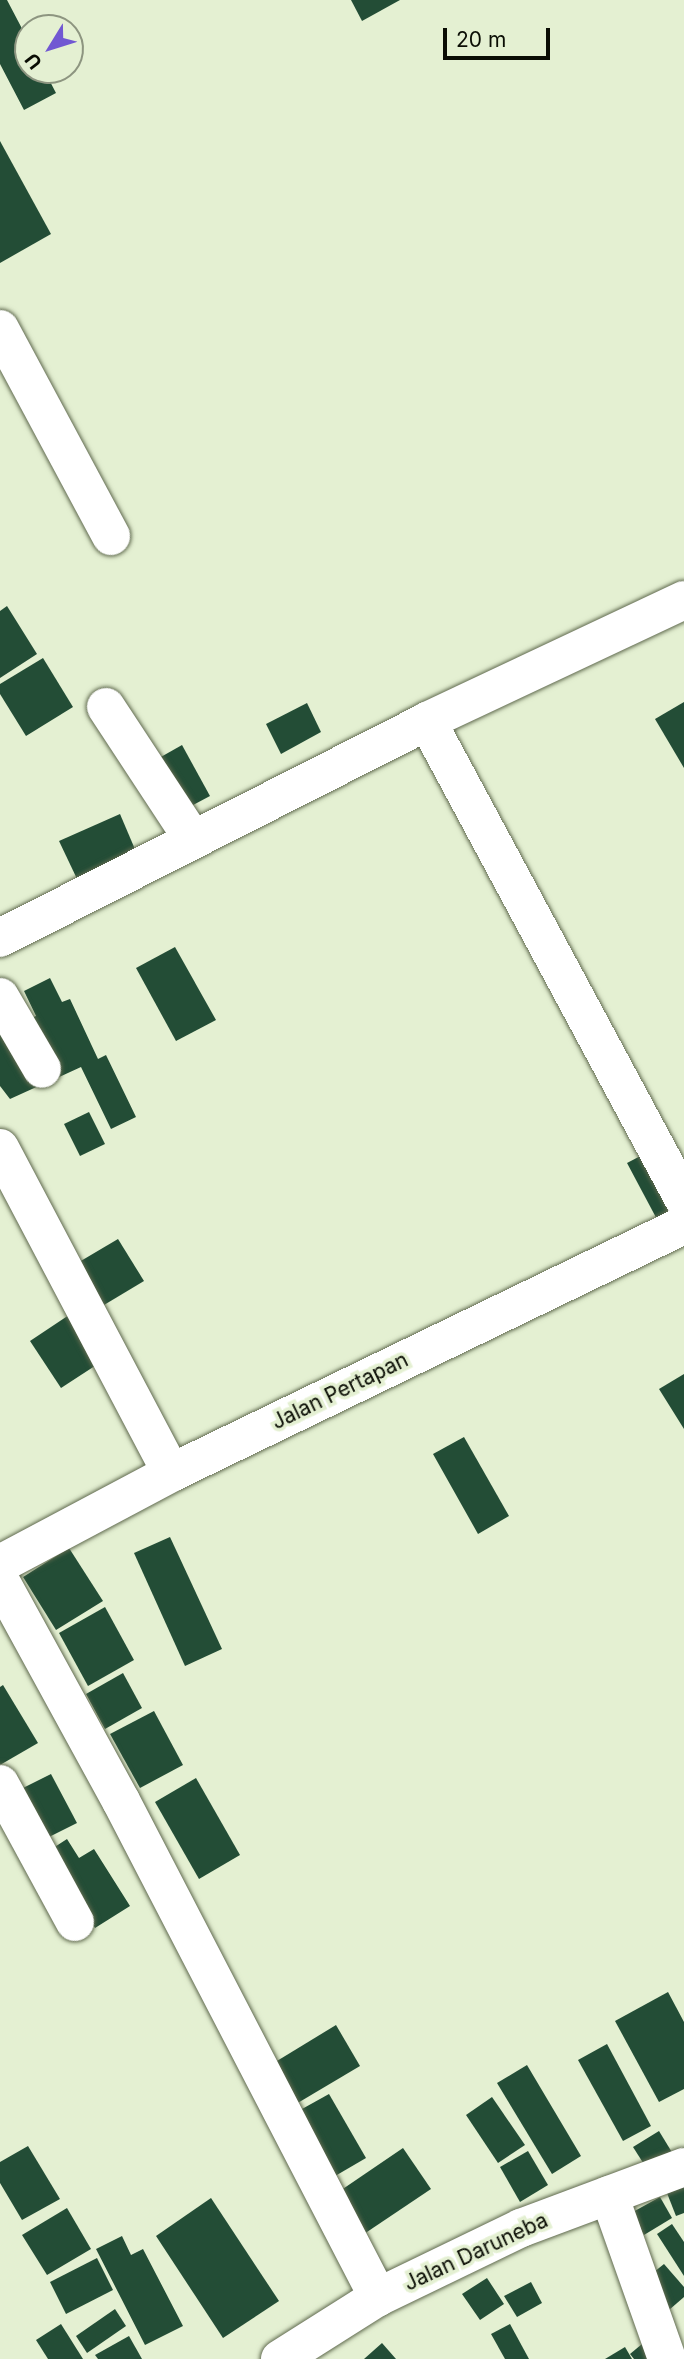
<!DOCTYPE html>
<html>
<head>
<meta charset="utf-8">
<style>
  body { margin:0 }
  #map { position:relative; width:684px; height:2359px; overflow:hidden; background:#e4f0d2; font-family:Inter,sans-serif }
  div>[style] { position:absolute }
  .building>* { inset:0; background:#234d36 }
  .roads { filter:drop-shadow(0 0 2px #606a4f) drop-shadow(0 0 2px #606a4f) }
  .minor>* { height:38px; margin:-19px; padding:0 19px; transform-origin:19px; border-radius:19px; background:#fff }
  span { translate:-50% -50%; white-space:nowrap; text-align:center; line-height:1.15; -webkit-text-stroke:7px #e4f0d2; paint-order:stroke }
  .street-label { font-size:21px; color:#0a0d04 }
  .north { position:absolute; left:14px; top:14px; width:70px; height:70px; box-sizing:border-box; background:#e4f0d2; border:2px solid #8d9580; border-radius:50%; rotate:232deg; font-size:19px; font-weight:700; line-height:28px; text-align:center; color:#0a0d04 }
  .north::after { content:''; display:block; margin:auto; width:24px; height:32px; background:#7158d2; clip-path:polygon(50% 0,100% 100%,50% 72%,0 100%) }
  .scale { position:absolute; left:443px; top:28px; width:107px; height:32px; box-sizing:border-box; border:4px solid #0a0d04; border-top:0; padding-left:9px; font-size:21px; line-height:24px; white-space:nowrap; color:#0a0d04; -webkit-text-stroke:5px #e4f0d2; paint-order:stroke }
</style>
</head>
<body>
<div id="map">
  <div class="building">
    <i style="clip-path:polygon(0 0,7px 0,28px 40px,28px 70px,44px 70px,56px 93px,24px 110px,0 64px)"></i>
    <i style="clip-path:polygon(351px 0,400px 0,362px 21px)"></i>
    <i style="clip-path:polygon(0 141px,51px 234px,0 263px)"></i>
    <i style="clip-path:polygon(7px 606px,37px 654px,0 678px,0 611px)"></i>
    <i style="clip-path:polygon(43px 658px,73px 707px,26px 736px,0 694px,0 684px)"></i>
    <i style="clip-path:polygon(684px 702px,684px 768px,655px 719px)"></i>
    <i style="clip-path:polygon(307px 703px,321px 732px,281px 754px,266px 724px)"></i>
    <i style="clip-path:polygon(182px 745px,210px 796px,180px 812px,152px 762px)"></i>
    <i style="clip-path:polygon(120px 814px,137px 854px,78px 881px,59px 841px)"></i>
    <i style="clip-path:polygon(175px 947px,216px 1020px,176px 1041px,136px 968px)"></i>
    <i style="clip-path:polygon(50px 978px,62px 1002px,70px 999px,98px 1059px,106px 1055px,136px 1117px,111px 1129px,81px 1067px,57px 1078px,29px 1019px,36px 1016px,24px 991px)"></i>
    <i style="clip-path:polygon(0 1020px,43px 1084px,10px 1099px,0 1086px)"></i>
    <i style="clip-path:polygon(89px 1112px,105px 1144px,80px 1156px,64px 1124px)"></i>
    <i style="clip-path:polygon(650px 1151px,683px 1213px,660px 1225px,627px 1163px)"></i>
    <i style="clip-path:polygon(118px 1239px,144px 1281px,99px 1308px,74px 1265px)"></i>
    <i style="clip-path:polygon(72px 1313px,104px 1360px,61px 1388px,30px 1341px)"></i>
    <i style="clip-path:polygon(684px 1374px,684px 1429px,659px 1389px)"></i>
    <i style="clip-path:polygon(464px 1437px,509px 1516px,478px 1534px,433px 1454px)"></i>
    <i style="clip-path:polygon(170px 1537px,222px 1649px,185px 1666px,134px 1553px)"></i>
    <i style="clip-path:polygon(69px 1548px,103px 1601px,56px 1630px,23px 1577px)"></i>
    <i style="clip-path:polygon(105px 1607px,134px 1660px,88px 1686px,59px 1633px)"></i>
    <i style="clip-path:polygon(123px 1673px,142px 1708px,105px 1729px,86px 1694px)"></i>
    <i style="clip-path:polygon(3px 1685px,38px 1743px,0 1765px,0 1687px)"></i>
    <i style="clip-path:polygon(154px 1711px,183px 1765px,140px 1788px,110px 1734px)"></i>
    <i style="clip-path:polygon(51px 1774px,77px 1823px,39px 1842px,13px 1793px)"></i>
    <i style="clip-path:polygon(196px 1778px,240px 1855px,199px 1879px,155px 1802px)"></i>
    <i style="clip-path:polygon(67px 1839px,79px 1858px,94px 1849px,130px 1906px,95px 1928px,47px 1852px)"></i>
    <i style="clip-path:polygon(668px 1992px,684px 2022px,684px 2089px,659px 2102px,615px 2021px)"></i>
    <i style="clip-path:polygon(336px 2025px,360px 2066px,296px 2104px,272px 2064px)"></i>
    <i style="clip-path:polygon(607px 2044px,651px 2126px,623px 2141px,578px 2060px)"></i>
    <i style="clip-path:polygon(527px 2065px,581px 2156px,552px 2174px,497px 2083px)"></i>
    <i style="clip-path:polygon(329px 2094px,366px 2158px,330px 2179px,293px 2114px)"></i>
    <i style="clip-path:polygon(492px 2097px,525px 2145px,498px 2163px,466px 2115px)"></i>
    <i style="clip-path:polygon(659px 2131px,673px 2154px,647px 2169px,633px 2147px)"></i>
    <i style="clip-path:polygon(28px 2146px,60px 2199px,22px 2220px,0 2183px,0 2162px)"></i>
    <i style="clip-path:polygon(403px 2148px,431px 2189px,358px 2238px,331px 2197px)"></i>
    <i style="clip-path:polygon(528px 2151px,548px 2185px,520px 2202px,500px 2167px)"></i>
    <i style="clip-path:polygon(684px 2181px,684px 2213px,676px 2216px,665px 2188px)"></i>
    <i style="clip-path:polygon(660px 2197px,672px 2218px,644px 2235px,631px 2213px)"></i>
    <i style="clip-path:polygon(211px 2198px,279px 2301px,223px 2338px,156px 2236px)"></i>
    <i style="clip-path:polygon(67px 2208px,91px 2249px,47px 2275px,22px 2235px)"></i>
    <i style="clip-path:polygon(672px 2224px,684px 2242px,684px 2276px,657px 2234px)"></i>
    <i style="clip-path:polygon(122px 2236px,131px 2255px,143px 2249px,183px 2326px,145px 2345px,96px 2249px)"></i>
    <i style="clip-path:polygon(97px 2258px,113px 2290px,66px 2314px,50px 2282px)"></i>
    <i style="clip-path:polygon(664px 2264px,684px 2287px,684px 2297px,669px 2310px,644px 2280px)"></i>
    <i style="clip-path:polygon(487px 2278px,504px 2304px,480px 2320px,462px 2294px)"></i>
    <i style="clip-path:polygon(531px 2282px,542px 2303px,517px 2317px,504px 2296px)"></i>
    <i style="clip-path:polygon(115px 2309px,126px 2326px,87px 2353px,76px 2336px)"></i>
    <i style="clip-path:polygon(61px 2324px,83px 2359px,48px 2359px,36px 2340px)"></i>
    <i style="clip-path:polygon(510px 2324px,529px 2359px,505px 2359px,491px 2334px)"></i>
    <i style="clip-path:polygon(129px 2336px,142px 2359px,98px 2359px,95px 2355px)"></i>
    <i style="clip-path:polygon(382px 2343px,396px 2359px,364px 2359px)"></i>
    <i style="clip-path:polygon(642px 2344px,653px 2359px,634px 2359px,630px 2354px)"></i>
    <i style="clip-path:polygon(625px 2347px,632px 2359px,605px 2359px)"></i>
  </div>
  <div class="roads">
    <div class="minor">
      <i style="left:0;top:329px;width:235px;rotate:61.8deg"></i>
      <i style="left:106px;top:707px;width:157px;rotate:56.7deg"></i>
      <i style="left:427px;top:721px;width:544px;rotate:61.78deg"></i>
      <i style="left:0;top:938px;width:479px;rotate:-26.9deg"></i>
      <i style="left:427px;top:721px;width:284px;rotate:-25.2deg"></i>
      <i style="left:0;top:997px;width:83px;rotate:59.7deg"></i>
      <i style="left:0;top:1148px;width:367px;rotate:62.2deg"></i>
      <i style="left:0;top:1564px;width:194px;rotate:-28deg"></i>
      <i style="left:171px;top:1473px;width:570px;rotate:-25.8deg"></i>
      <i style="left:0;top:1580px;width:252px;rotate:61.3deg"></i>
      <i style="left:121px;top:1801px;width:559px;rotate:62.61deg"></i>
      <i style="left:0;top:1784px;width:157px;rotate:61.5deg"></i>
      <i style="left:609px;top:2195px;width:174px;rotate:70.5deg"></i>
      <i style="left:280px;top:2359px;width:116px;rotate:-32.3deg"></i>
      <i style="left:378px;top:2297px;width:159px;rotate:-25.8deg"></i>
      <i style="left:521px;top:2228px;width:174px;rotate:-20.5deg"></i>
    </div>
  </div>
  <div class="street-label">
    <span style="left:340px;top:1391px;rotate:-26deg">Jalan Pertapan</span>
    <span style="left:476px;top:2252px;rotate:-25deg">Jalan Daruneba</span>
  </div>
  <div class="north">U</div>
  <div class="scale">20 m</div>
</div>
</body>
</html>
